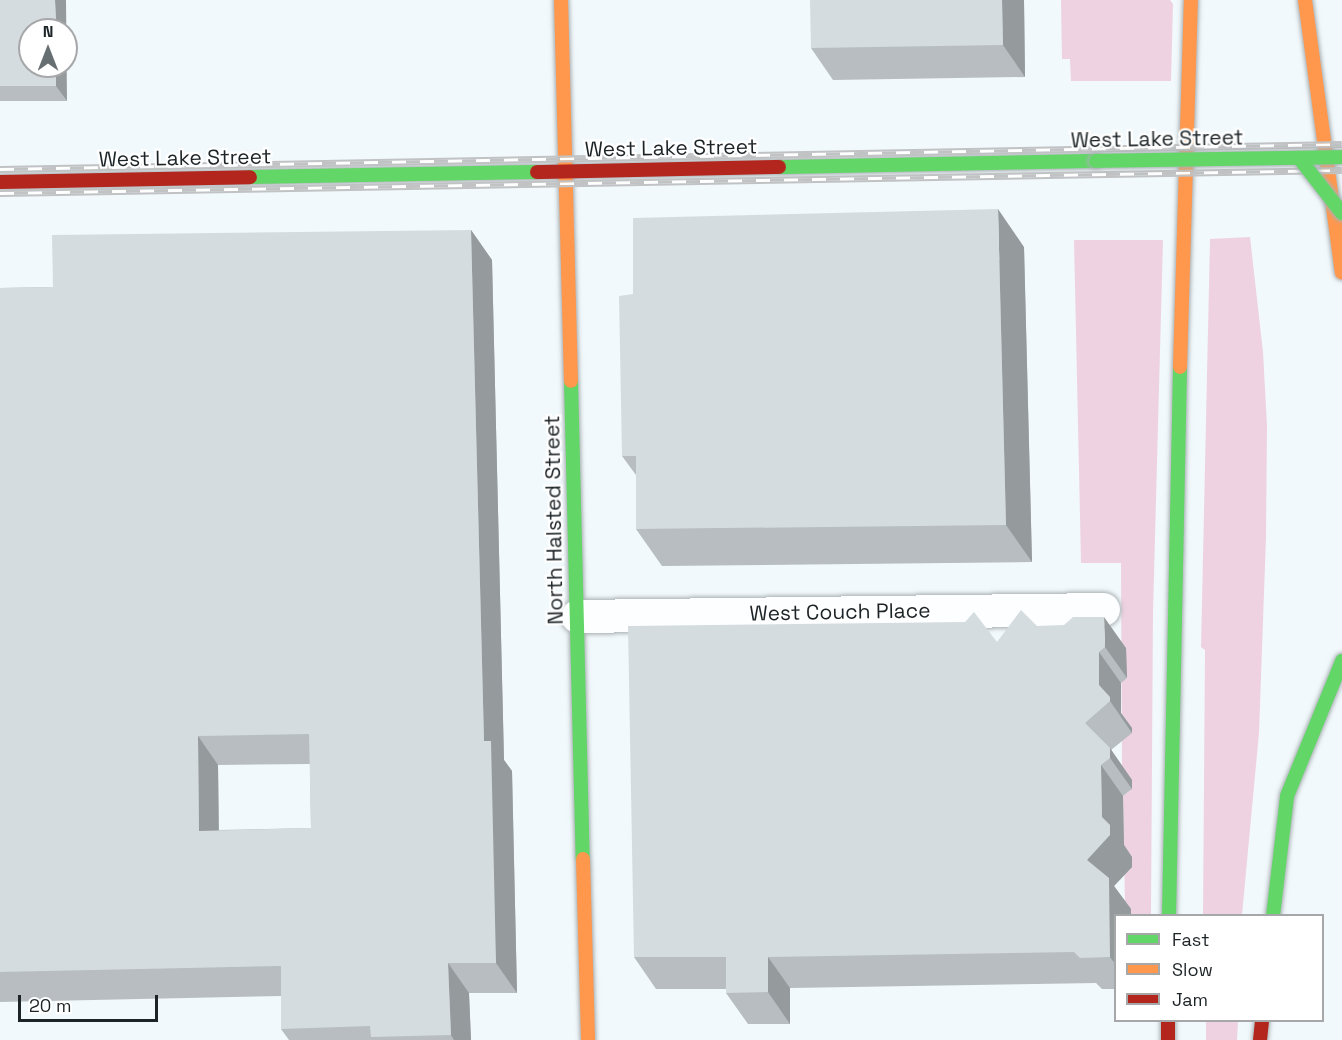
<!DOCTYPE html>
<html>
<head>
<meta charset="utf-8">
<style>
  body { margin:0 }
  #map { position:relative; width:1342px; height:1040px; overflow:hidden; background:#f2f9fc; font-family:"Space Grotesk",sans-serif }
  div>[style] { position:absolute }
  .green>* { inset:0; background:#eed2e2 }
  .roads { filter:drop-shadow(0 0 2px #aab1b4) drop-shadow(0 0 2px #aab1b4) }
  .street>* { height:33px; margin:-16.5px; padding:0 16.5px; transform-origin:16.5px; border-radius:16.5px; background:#fdfeff }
  .fast>* { height:14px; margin:-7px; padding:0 7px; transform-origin:7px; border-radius:7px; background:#63d668 }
  .slow>* { height:14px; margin:-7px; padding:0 7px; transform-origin:7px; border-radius:7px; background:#ff974d }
  .jam>* { height:14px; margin:-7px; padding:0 7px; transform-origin:7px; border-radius:7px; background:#b3261e }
  .rail>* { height:7px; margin-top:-3.5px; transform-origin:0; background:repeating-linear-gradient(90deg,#fff 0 14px,#c0c2c3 0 28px); box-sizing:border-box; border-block:2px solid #c0c2c3 }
  .bridges { filter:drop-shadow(0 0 2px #aab1b4) drop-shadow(0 0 2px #aab1b4) }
  .fast-bridge>* { height:14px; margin:-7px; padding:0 7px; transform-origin:7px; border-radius:7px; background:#63d668 }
  .wall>* { inset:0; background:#b7bdc0 }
  .shaded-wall>* { inset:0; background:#959a9c }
  .building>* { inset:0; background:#d5dcdf }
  span { translate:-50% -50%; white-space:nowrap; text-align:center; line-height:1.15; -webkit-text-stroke:4.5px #fff; paint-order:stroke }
  .street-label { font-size:21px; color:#1d2427 }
  .legend { position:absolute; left:1114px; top:914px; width:210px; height:108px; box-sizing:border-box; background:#fff; border:2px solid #a5a7a9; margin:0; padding:8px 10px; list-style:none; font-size:18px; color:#1d2427 }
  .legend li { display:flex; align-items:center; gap:12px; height:30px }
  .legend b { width:30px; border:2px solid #a5a7a9 }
  .north { position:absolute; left:18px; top:18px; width:60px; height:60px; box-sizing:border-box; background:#fff; border:2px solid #a5a7a9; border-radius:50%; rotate:0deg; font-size:16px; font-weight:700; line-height:24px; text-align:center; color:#1d2427 }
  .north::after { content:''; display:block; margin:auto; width:21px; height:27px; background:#686f72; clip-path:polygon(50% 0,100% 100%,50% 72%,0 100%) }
  .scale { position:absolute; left:18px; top:995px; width:140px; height:27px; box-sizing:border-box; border:3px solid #1d2427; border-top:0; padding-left:8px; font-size:18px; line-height:21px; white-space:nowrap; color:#1d2427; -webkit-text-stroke:4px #fff; paint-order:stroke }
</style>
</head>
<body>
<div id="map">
  <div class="green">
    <i style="clip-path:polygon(1061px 0,1170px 0,1173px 4px,1171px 81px,1071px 81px,1070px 59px,1062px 59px)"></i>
    <i style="clip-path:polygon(1250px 237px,1263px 352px,1267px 426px,1266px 537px,1259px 733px,1242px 915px,1203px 915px,1205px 650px,1201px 647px,1210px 239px)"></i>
    <i style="clip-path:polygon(1074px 240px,1163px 240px,1153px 612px,1151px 915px,1131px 915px,1131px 909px,1125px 905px,1123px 796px,1130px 791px,1122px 770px,1121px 563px,1081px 563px)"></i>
    <i style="clip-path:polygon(1206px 1021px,1238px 1021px,1237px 1040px,1206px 1040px)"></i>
  </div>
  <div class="roads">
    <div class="street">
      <i style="left:577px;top:616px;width:526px;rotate:-0.76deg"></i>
    </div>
    <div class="fast">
      <i style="left:779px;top:167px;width:317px;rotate:-1.1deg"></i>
      <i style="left:250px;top:177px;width:287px;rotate:-1deg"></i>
      <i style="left:571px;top:381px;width:478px;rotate:88.6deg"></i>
      <i style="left:1169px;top:916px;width:549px;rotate:-88.85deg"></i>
      <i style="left:1273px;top:916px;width:121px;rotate:-83.3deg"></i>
      <i style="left:1287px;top:796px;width:146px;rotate:-67.8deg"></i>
    </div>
    <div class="slow">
      <i style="left:561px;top:0;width:381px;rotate:88.5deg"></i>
      <i style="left:1305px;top:0;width:275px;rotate:82.3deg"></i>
      <i style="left:1180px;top:367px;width:367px;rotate:-88.3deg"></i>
      <i style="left:583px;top:859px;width:181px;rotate:88.4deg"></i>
    </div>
    <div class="jam">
      <i style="left:537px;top:172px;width:242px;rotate:-1.2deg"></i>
      <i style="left:0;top:182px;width:250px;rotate:-1.1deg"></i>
      <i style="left:1168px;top:1020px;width:20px;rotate:90deg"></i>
      <i style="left:1260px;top:1040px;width:20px;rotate:-84deg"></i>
    </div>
  </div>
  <div class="rail">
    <i style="left:0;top:169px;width:1342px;rotate:-1.07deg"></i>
    <i style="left:0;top:193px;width:1342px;rotate:-0.98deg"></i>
  </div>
  <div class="bridges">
    <div class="fast-bridge">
      <i style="left:1299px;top:158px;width:70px;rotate:52deg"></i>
      <i style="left:1096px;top:161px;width:246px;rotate:-0.9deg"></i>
    </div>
  </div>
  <div class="wall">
    <i style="clip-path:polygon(0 0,67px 101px,0 101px)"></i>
    <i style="clip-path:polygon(1024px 0,1025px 77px,833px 80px,811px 48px)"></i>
    <i style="clip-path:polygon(evenodd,471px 230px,492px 260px,504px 760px,512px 771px,517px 993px,469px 993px,471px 1040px,289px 1040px,281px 1029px,281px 996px,0 1002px,0 288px,53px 287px,471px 230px,310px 764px,311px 828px,219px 830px,218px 765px,310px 764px)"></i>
    <i style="clip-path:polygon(1024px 247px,1032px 562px,662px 566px,636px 529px,636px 475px,622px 456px)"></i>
    <i style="clip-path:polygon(1037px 626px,1126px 648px,1127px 678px,1121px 683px,1121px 713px,1132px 728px,1132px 733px,1111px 750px,1132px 780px,1132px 789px,1123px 796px,1124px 845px,1132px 857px,1132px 867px,1114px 886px,1131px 909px,1116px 915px,1116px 989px,1102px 989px,1096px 983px,790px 988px,790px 1024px,748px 1024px,726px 993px,726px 989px,656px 989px,634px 957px,997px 642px)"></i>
  </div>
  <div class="shaded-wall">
    <i style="clip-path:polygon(55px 0,66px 0,67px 101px,56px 86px,56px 66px,66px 66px,66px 30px,56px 30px)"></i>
    <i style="clip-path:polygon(1002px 0,1024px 0,1025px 77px,1003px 45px)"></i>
    <i style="clip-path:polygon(998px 209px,1024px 247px,1032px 562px,1006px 525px)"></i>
    <i style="clip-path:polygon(471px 230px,492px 260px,504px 760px,512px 771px,517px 993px,496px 963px,484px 741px)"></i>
    <i style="clip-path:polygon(1104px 617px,1126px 648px,1127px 678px,1105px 647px)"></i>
    <i style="clip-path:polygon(1099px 652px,1121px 683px,1121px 713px,1132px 728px,1132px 733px,1099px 685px)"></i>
    <i style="clip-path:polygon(198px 736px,218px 765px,219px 860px,199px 831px)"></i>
    <i style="clip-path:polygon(1110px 748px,1132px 780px,1132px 789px,1110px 758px)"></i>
    <i style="clip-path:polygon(1101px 765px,1123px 796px,1124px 845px,1132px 857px,1132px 867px,1114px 886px,1131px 909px,1131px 915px,1116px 915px,1116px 965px,1110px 957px,1087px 860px,1102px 817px)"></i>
    <i style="clip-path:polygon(768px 957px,790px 988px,790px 1024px,768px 992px)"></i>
    <i style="clip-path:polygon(448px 963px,469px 993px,471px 1040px,454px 1040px,451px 1035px)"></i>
  </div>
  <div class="building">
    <i style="clip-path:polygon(0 0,55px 0,56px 30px,30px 30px,30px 66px,56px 66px,56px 86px,0 86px)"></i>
    <i style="clip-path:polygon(810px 0,1002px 0,1003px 45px,811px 48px)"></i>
    <i style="clip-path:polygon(998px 209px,1006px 525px,636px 529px,636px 456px,622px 456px,619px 296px,633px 294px,633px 218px)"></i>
    <i style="clip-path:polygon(evenodd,471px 230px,484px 741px,491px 741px,496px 963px,448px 963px,451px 1035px,371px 1037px,370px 1026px,281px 1029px,281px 966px,0 972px,0 288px,53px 287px,52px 235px,471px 230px,309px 734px,311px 828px,199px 831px,198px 736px,309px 734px)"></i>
    <i style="clip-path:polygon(1021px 610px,1037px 626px,1064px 625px,1073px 617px,1104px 617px,1105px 647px,1099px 652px,1099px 685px,1110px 697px,1110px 701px,1085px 723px,1110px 748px,1110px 758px,1101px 765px,1102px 817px,1110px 825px,1110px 835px,1087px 860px,1109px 878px,1110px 957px,1080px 958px,1074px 952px,768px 957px,768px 992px,726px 993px,726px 957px,634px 957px,628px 626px,965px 622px,974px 612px,997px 642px)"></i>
  </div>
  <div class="street-label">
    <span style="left:1157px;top:139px;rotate:-1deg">West Lake Street</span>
    <span style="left:671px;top:148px;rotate:-1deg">West Lake Street</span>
    <span style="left:185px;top:158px;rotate:-1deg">West Lake Street</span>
    <span style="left:554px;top:520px;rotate:-91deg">North Halsted Street</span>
    <span style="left:840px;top:612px;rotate:-1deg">West Couch Place</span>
  </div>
  <ul class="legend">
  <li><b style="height:8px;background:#63d668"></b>Fast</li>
  <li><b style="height:8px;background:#ff974d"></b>Slow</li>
  <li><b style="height:8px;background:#b3261e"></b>Jam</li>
  </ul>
  <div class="north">N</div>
  <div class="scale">20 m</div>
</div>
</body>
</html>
